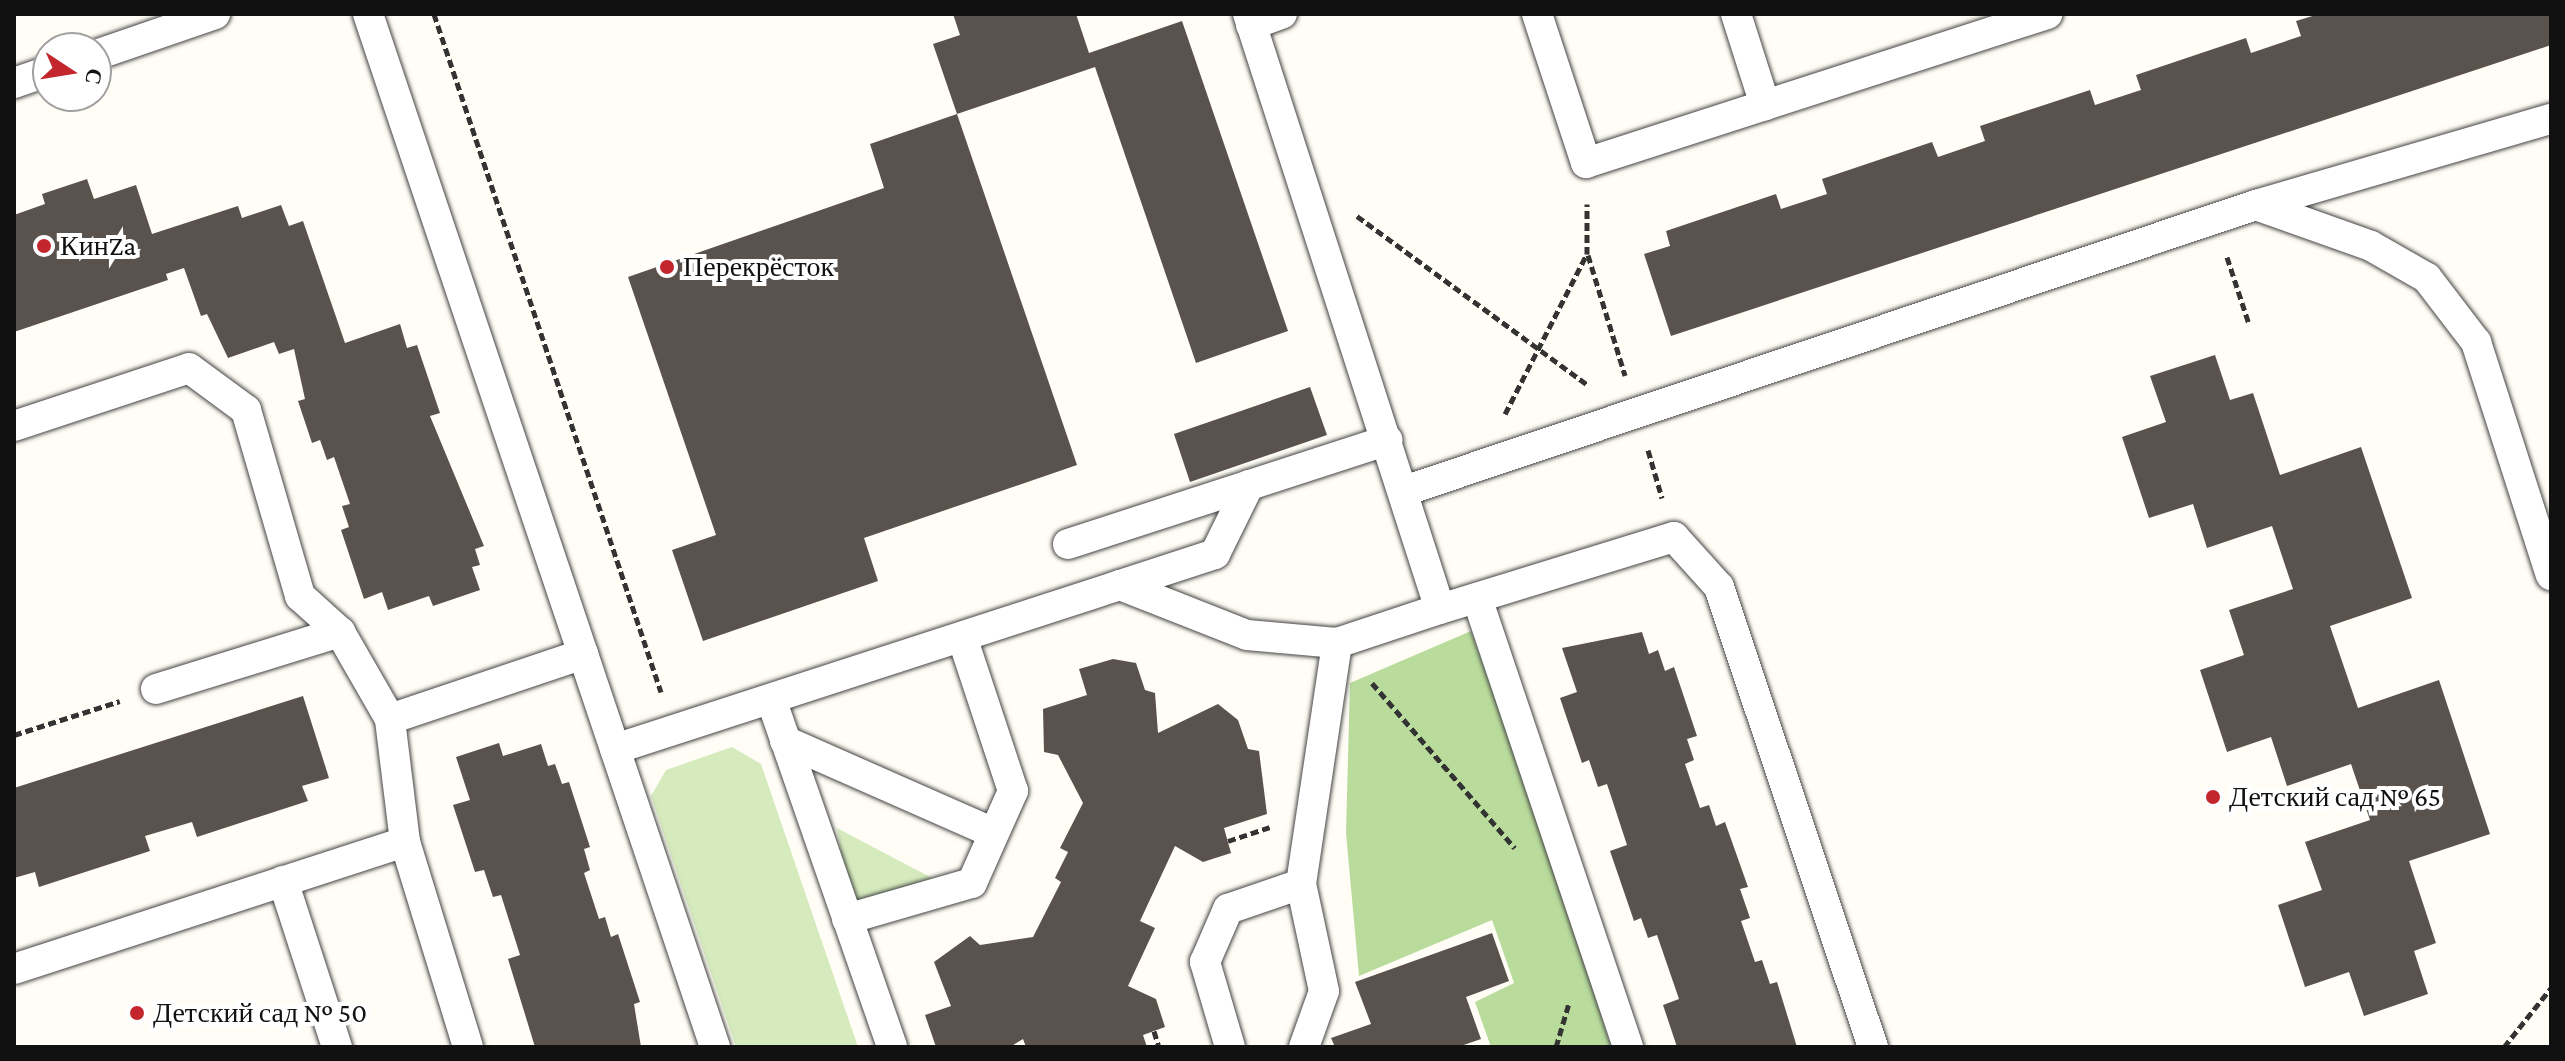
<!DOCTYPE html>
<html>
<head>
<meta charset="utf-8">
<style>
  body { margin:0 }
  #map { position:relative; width:2565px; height:1061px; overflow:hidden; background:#fffdf5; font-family:"Crimson Pro",serif }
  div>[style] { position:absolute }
  .green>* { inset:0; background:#d5ebbd }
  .forest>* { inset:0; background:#b9dc9c }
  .building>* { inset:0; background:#5a524d }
  .path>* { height:5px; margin-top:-2.5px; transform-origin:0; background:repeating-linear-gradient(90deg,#333 0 8px,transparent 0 12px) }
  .roads { filter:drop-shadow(0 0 2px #444) drop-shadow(0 0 2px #444) }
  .service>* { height:30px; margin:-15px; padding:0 15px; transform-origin:15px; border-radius:15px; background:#fff }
  .dots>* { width:22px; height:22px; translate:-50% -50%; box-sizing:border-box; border:4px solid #fff; border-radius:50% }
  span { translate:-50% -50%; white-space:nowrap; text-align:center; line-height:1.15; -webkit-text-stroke:8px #fff; paint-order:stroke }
  .poi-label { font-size:28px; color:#111 }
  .left { translate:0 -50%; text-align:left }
  .frame { position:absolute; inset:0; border:16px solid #111; pointer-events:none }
  .north { position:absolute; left:32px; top:32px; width:80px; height:80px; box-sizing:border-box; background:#fff; border:2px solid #a0a0a0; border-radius:50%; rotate:102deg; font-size:22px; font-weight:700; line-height:32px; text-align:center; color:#111 }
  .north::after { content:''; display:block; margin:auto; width:28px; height:36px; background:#c4262e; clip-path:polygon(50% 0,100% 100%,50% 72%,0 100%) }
</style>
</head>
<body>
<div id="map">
  <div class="green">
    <i style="clip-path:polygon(732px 747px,761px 764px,858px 1047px,736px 1047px,651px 796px,666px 770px)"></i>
    <i style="clip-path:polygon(837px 828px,871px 846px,932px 878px,850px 904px)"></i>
  </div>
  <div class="forest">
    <i style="clip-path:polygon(1471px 631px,1563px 888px,1611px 1047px,1491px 1047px,1475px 1002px,1514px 983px,1492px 920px,1359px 976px,1346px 833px,1350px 683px)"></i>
  </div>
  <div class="building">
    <i style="clip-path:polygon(953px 14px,1076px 14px,1089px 53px,1182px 21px,1288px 331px,1196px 363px,1095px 67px,957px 114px,1077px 465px,864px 538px,878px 581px,703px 641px,672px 550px,716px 535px,628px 277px,884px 188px,870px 144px,957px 114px,933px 44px,960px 35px)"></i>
    <i style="clip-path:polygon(2319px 14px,2551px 14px,2551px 45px,1671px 336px,1644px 254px,1670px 246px,1666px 231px,1776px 194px,1781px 209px,1827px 194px,1822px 179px,1932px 142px,1938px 157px,1985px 141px,1980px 126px,2090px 90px,2095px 105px,2141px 90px,2136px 75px,2246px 38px,2251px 53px,2301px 36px,2296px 21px)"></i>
    <i style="clip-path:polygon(87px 179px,94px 199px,136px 185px,152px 234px,238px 206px,242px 218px,281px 205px,289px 226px,303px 221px,345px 343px,400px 324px,407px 348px,417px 345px,440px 413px,430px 416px,484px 546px,475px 549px,480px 565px,472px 567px,480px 590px,433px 606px,429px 596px,388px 610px,382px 592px,364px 599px,341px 530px,349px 527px,342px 506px,350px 504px,334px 457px,327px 460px,320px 440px,312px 443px,298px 401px,305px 399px,294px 349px,279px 354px,274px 342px,228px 358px,207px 314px,201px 316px,184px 268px,166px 274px,168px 280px,14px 332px,14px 215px,45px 204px,42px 194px)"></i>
    <i style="clip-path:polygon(2215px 355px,2230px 400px,2253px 393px,2280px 475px,2361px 447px,2412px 598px,2330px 626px,2358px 708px,2439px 680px,2490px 834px,2409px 861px,2436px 943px,2414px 951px,2428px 994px,2364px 1016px,2349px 972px,2305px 987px,2278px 905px,2322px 890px,2305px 842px,2370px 820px,2351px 764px,2287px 786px,2271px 737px,2227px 752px,2200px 670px,2244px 655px,2229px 610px,2293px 589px,2272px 526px,2207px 548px,2193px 504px,2149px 518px,2122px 437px,2166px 422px,2150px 376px)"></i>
    <i style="clip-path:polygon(1310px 387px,1327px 435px,1190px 482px,1174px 434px)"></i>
    <i style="clip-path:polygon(1642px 632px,1649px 654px,1658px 650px,1665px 671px,1674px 667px,1697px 736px,1687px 739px,1694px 760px,1685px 764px,1700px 808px,1709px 805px,1716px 826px,1725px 822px,1748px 887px,1740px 889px,1750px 918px,1741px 921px,1755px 962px,1762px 960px,1770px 984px,1777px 982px,1797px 1047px,1677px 1047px,1663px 1005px,1679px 999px,1657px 935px,1648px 938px,1641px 918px,1634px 921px,1610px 851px,1627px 845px,1607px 784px,1598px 787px,1589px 760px,1582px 763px,1560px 698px,1577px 692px,1562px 648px)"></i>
    <i style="clip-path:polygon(1113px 659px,1136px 663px,1145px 690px,1155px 693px,1158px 733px,1218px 704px,1238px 720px,1248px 749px,1259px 751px,1267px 814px,1224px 828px,1231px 853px,1203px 862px,1175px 846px,1140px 921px,1155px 928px,1128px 986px,1156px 999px,1165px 1027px,1143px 1035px,1147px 1047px,1026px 1047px,1023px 1039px,1010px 1047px,936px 1047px,925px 1015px,951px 1006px,934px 962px,970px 936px,980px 945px,1033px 937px,1061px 882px,1055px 878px,1068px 852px,1060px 848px,1083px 803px,1058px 755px,1044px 752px,1043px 709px,1087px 695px,1079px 669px)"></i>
    <i style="clip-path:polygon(303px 696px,329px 778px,302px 786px,308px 801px,197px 837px,192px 822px,145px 836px,150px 851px,39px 887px,35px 872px,14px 878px,14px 788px)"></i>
    <i style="clip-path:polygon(499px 743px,503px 756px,541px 744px,548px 766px,555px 764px,562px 784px,569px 782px,590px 847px,584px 849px,590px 870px,584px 873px,599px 919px,605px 917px,611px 937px,618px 934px,640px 1002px,634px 1004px,641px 1047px,535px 1047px,508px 959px,520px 955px,501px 895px,493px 897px,484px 870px,475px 872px,453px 805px,470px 800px,456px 757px)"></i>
    <i style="clip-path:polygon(1492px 933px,1509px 981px,1466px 997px,1481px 1039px,1458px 1047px,1335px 1047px,1331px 1038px,1371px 1024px,1355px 982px)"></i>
  </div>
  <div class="path">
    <i style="left:434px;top:14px;width:715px;rotate:71.49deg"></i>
    <i style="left:1357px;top:216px;width:286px;rotate:36.2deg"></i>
    <i style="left:1588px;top:255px;width:126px;rotate:72.9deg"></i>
    <i style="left:2227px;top:257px;width:71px;rotate:71.8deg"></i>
    <i style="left:1505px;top:414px;width:180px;rotate:-62.9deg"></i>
    <i style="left:1587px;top:254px;width:50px;rotate:-90deg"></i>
    <i style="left:1648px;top:450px;width:50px;rotate:73.7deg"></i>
    <i style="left:1372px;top:683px;width:218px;rotate:49.1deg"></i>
    <i style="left:14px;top:735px;width:111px;rotate:-17.8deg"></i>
    <i style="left:1228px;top:841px;width:44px;rotate:-18.4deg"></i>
    <i style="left:1154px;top:1031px;width:17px;rotate:73deg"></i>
    <i style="left:1556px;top:1047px;width:46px;rotate:-73.5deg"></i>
    <i style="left:2504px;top:1047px;width:75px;rotate:-51.5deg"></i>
  </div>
  <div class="roads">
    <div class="service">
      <i style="left:368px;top:14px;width:1090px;rotate:71.43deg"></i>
      <i style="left:1248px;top:14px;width:625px;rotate:72.12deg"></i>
      <i style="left:1440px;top:609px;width:245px;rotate:-17.1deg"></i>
      <i style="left:1674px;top:537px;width:67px;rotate:48deg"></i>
      <i style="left:1719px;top:587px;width:485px;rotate:71.5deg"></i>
      <i style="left:1537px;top:14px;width:157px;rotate:71.8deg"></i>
      <i style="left:1586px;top:163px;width:485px;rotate:-17.9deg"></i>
      <i style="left:1736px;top:14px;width:96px;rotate:72.3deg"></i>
      <i style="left:1251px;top:25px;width:33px;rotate:-20deg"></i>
      <i style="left:96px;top:55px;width:126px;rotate:-19deg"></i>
      <i style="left:14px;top:83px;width:36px;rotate:-19deg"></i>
      <i style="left:2256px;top:205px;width:122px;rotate:19.6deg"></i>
      <i style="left:2371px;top:246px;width:64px;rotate:29.7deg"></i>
      <i style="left:2427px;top:278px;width:81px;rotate:52.6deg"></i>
      <i style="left:2476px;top:342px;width:245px;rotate:72.2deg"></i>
      <i style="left:14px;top:426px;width:184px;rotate:-18.3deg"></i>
      <i style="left:189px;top:368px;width:71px;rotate:36.4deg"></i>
      <i style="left:246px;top:410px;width:194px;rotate:73.8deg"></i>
      <i style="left:300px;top:596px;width:54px;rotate:42deg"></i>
      <i style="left:340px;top:632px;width:100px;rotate:60.1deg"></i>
      <i style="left:390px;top:719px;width:204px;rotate:-18.6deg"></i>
      <i style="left:1404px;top:491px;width:899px;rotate:-18.56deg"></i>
      <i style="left:2256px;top:205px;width:307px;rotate:-16.3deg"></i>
      <i style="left:1068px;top:544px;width:336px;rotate:-18deg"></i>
      <i style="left:1120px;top:585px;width:100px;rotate:-18.1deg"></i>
      <i style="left:1215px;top:554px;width:77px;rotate:-63.8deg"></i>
      <i style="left:1477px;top:598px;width:474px;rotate:71.4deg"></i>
      <i style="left:156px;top:689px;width:193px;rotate:-17.2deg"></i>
      <i style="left:771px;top:699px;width:368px;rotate:70.8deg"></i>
      <i style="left:785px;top:741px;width:228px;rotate:23.8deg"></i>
      <i style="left:615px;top:749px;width:531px;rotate:-17.99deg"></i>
      <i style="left:1120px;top:585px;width:136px;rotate:21.5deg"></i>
      <i style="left:1247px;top:635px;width:90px;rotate:5.1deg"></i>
      <i style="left:1337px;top:643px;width:108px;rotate:-18.3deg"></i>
      <i style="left:405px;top:842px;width:214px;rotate:72.9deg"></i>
      <i style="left:283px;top:881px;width:175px;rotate:72deg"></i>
      <i style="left:847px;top:919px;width:130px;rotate:-16.1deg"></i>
      <i style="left:972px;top:883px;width:101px;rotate:-66deg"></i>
      <i style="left:1013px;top:791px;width:162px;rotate:-108.3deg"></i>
      <i style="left:14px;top:969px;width:411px;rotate:-18deg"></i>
      <i style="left:405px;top:842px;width:124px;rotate:-97deg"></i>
      <i style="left:1230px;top:1047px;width:89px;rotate:-106.4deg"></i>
      <i style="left:1205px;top:962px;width:58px;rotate:-66.5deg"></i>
      <i style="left:1228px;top:909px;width:77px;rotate:-18.9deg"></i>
      <i style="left:1304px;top:1047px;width:59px;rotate:-70.3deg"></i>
      <i style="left:1324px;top:991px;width:109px;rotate:-102.1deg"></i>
      <i style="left:1301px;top:884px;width:244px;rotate:-81.5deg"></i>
    </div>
  </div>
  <div class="dots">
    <i style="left:44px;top:246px;background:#c4262e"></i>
    <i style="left:667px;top:267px;background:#c4262e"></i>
    <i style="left:2213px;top:797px;background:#c4262e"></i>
    <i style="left:137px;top:1013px;background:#c4262e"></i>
  </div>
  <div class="poi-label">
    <span class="left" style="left:60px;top:246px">КинZa</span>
    <span class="left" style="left:683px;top:267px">Перекрёсток</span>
    <span class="left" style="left:2229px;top:797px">Детский сад № 65</span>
    <span class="left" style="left:153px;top:1013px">Детский сад № 50</span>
  </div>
  <div class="frame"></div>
  <div class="north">С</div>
</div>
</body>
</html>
